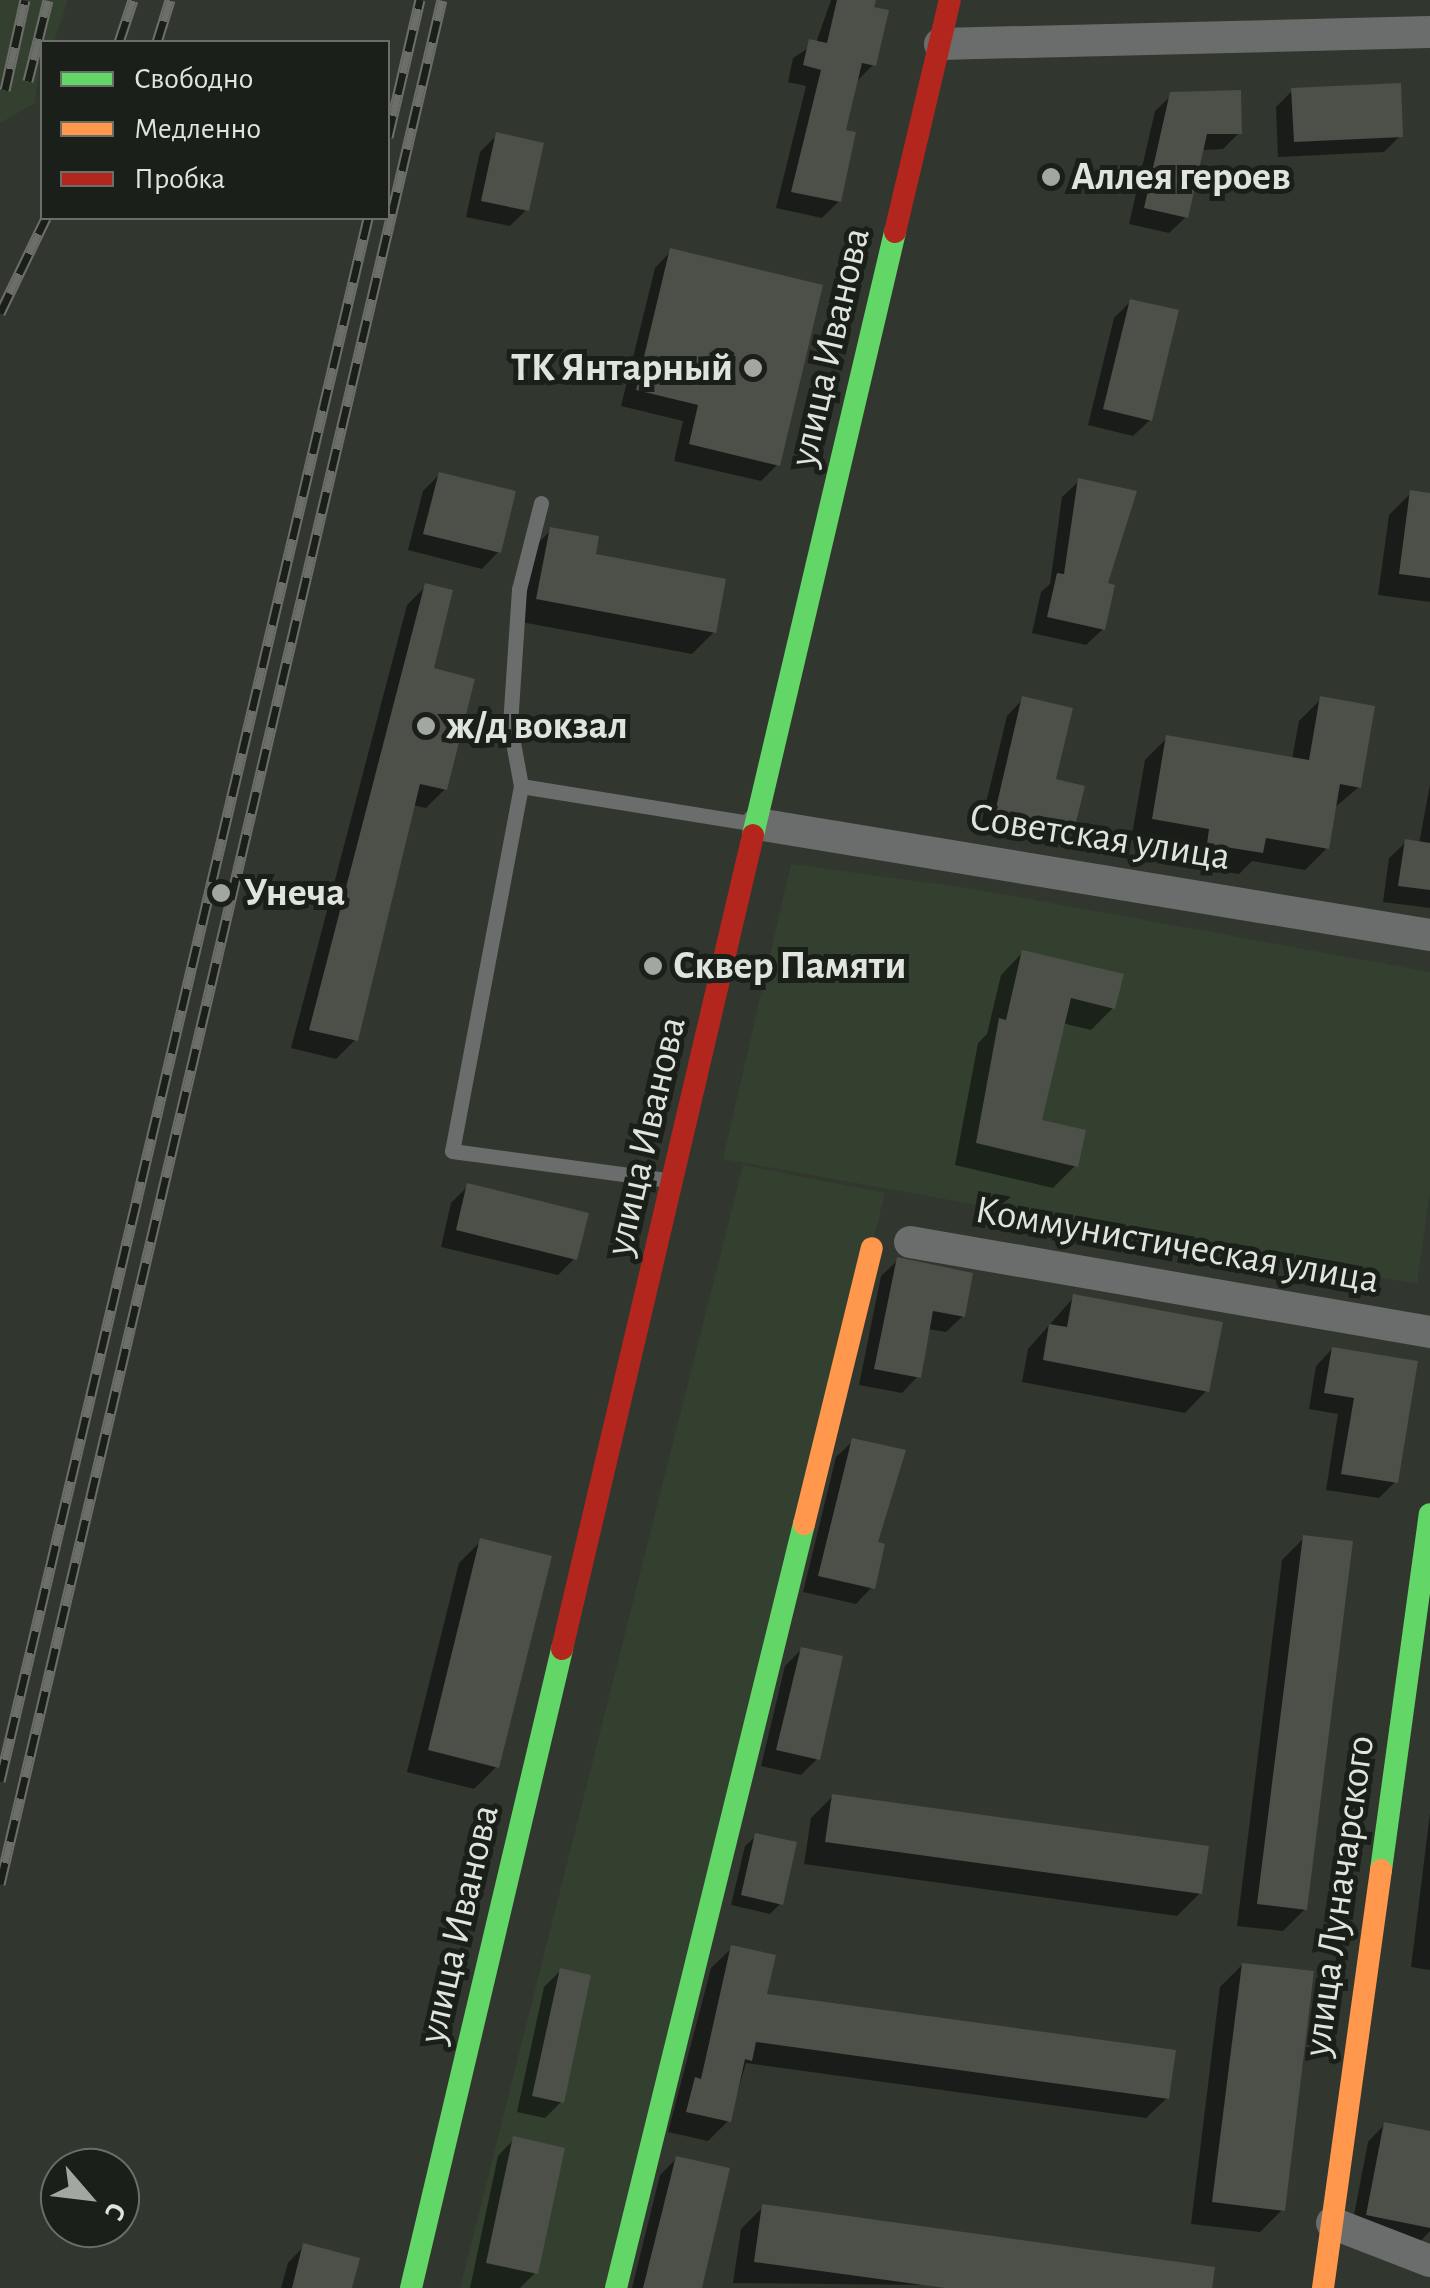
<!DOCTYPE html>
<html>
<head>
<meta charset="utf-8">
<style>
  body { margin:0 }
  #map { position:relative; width:1430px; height:2288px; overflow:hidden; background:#31362f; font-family:"Alegreya Sans",sans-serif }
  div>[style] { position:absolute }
  .built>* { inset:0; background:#34402f }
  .shadow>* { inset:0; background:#0007 }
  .building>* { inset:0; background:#4d4f49 }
  .lane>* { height:15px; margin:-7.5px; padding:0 7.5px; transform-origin:7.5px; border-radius:7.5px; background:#6a6d6b }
  .street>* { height:32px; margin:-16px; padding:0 16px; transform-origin:16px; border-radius:16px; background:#6a6d6b }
  .fast>* { height:22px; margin:-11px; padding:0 11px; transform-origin:11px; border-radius:11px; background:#63d668 }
  .slow>* { height:22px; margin:-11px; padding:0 11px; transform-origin:11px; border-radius:11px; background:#ff974d }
  .jam>* { height:22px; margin:-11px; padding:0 11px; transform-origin:11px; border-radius:11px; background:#b3261e }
  .rail>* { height:11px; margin-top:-5.5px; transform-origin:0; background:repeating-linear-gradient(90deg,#1a1f19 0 22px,#6c6e6a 0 44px); box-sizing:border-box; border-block:2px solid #6c6e6a }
  .dots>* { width:28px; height:28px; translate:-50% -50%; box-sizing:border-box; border:5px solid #1a1f19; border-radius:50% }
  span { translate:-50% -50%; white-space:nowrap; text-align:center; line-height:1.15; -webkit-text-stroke:10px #1a1f19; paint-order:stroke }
  .poi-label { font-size:40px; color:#dfe5dd; font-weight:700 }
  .left { translate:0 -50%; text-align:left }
  .right { translate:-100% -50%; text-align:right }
  .street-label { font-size:40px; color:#dfe5dd }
  .legend { position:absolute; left:40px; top:40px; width:350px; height:180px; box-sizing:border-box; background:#1a1f19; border:2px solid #696e67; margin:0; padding:12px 18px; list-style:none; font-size:30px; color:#dfe5dd }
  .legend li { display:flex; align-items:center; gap:20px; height:50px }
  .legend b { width:50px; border:2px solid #696e67 }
  .north { position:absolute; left:40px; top:2148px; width:100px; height:100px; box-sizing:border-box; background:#1a1f19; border:2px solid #696e67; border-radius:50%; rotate:118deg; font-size:28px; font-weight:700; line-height:40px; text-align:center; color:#dfe5dd }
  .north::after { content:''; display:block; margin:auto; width:35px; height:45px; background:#a2a8a0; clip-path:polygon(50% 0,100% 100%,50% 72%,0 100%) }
</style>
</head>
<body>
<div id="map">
  <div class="built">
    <i style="clip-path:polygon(0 0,68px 0,54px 42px,42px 42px,35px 103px,0 123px)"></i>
    <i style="clip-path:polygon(791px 864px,974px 889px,1430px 972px,1430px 1191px,1417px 1284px,723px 1159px)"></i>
    <i style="clip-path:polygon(743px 1165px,885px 1193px,615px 2288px,460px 2288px)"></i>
  </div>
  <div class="shadow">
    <i style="clip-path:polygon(831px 0,873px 0,873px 65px,857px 81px,844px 132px,839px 201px,822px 218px,776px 208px,806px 86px,788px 82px,793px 58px,816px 43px)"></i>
    <i style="clip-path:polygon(1293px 90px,1400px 136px,1384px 152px,1278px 157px,1276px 107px)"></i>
    <i style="clip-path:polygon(1172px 95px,1239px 133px,1223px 149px,1201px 150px,1186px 217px,1169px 233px,1129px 224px,1155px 111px)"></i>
    <i style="clip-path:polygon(497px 135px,526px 210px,510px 226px,466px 217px,480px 152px)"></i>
    <i style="clip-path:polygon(671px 251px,777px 465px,761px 481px,674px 461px,683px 421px,621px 406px,655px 268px)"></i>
    <i style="clip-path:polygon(1131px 301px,1150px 420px,1133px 436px,1088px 425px,1114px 318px)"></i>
    <i style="clip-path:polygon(440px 474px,498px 552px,482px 569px,408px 550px,423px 491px)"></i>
    <i style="clip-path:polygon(1079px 481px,1105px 585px,1103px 629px,1086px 645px,1032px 633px,1041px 592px,1050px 584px,1062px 497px)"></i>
    <i style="clip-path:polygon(1411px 493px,1430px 496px,1430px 602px,1378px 595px,1389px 515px)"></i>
    <i style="clip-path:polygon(551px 530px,593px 556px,714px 632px,692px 654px,516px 621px,529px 552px)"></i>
    <i style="clip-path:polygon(426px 586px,445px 789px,426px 808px,412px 805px,355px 1040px,336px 1059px,291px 1048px,407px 605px)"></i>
    <i style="clip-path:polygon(1023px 699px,1072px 829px,1055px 846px,980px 828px,1007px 716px)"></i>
    <i style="clip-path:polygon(1321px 699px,1359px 787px,1334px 808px,1327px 848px,1305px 870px,1252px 861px,1239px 874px,1186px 865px,1188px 850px,1131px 840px,1145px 760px,1167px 738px,1292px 759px,1299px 721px)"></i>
    <i style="clip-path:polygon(1430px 784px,1430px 908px,1383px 902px,1389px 858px,1406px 842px,1419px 844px)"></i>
    <i style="clip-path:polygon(1023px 952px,1113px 1008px,1091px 1030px,1062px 1023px,1039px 1122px,1075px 1166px,1053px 1188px,955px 1165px,978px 1043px,987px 1034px,1001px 975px)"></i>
    <i style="clip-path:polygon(468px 1186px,575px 1258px,558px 1275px,441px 1247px,451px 1203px)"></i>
    <i style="clip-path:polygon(898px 1260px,963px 1316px,946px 1332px,927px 1329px,918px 1376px,902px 1393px,859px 1385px,881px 1276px)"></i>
    <i style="clip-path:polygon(1074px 1297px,1207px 1390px,1185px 1413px,1022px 1382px,1028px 1349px)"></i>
    <i style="clip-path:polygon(1332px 1349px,1395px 1482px,1379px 1498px,1326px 1490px,1338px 1414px,1309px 1409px,1316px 1366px)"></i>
    <i style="clip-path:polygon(853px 1441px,874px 1544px,872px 1587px,856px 1604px,803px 1592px,836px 1457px)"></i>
    <i style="clip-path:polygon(1304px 1538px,1305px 1909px,1283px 1931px,1237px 1926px,1282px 1560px)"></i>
    <i style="clip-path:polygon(481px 1541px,496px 1767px,474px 1789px,407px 1772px,459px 1563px)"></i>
    <i style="clip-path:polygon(802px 1649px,818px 1758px,801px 1775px,761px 1766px,785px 1666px)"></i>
    <i style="clip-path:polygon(833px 1796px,1200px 1893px,1177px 1916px,804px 1864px,811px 1818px)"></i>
    <i style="clip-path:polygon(1430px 1813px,1430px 1970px,1411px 1967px)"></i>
    <i style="clip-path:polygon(756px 1836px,781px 1903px,770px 1914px,731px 1905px,745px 1846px)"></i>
    <i style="clip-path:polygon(732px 1948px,764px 1996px,1167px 2098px,1146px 2118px,746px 2063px,729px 2120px,708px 2141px,668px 2132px,711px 1968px)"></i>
    <i style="clip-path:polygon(1242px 1965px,1282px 2210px,1260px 2232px,1191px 2224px,1220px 1987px)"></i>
    <i style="clip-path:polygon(560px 1971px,561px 2102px,545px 2118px,517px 2112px,544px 1987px)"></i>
    <i style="clip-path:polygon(1384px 2125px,1430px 2133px,1430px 2231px,1417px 2245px,1351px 2231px,1368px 2142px)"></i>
    <i style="clip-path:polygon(514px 2139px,535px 2273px,520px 2288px,470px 2288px,498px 2156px)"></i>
    <i style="clip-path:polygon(676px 2159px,700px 2288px,632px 2288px,660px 2175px)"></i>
    <i style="clip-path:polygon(763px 2207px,1209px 2288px,733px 2283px,741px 2229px)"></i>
    <i style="clip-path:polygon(304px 2246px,349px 2288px,281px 2288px,288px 2263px)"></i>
  </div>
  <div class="building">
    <i style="clip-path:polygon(837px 0,876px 0,874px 7px,889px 10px,876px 66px,862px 63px,846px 130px,856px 132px,841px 202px,791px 192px,821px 70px,803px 65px,809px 39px,827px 43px)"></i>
    <i style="clip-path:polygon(1401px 83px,1403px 137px,1294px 142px,1291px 88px)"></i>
    <i style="clip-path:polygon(1241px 90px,1242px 134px,1207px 134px,1188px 218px,1144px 208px,1170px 92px)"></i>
    <i style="clip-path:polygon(496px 132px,544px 143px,529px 211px,481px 201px)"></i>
    <i style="clip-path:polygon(670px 248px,823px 285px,780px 466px,689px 444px,698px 405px,636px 390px)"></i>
    <i style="clip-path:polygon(1130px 299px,1179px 310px,1152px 421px,1103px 409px)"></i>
    <i style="clip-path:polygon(439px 472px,516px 491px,501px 553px,423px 534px)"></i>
    <i style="clip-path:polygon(1078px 478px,1137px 491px,1108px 583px,1115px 585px,1105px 630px,1047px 617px,1057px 573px,1064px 574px)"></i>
    <i style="clip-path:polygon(1410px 490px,1430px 493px,1430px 578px,1399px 574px)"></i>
    <i style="clip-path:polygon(550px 527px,599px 536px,596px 554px,726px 579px,716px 633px,536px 599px)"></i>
    <i style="clip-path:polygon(425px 583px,453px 590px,434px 668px,475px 679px,447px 790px,420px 784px,358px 1041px,309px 1030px)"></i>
    <i style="clip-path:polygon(1022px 696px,1073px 708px,1056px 779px,1085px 786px,1074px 830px,995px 812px)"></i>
    <i style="clip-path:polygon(1320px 696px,1375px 706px,1361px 788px,1340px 784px,1329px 849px,1266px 838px,1263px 853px,1207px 844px,1209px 829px,1152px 819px,1166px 735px,1309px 760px)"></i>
    <i style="clip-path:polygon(1405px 839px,1430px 843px,1430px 890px,1398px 886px)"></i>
    <i style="clip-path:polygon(1022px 950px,1124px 974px,1115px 1009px,1071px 998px,1042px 1120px,1086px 1130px,1078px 1167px,976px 1143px,999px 1018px,1006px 1020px)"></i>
    <i style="clip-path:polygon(467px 1183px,589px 1213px,577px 1260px,456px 1230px)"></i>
    <i style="clip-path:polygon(897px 1257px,973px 1273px,965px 1317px,933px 1311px,921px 1378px,874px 1369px)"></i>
    <i style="clip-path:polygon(1073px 1294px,1223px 1322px,1209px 1392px,1043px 1360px,1049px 1324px,1067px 1327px)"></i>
    <i style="clip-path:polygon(1332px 1347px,1418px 1361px,1398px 1483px,1341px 1474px,1354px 1398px,1324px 1393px)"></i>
    <i style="clip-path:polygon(852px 1438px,906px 1450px,878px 1542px,885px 1544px,875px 1589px,818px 1576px)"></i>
    <i style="clip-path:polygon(1303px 1535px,1353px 1541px,1307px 1910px,1257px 1904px)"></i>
    <i style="clip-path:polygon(480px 1538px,552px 1556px,499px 1768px,428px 1750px)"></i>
    <i style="clip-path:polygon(801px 1647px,843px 1656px,820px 1760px,776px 1750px)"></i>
    <i style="clip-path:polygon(832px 1794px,1209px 1846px,1202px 1894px,825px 1842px)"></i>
    <i style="clip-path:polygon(755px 1833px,797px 1842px,783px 1905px,741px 1895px)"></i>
    <i style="clip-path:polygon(731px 1945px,776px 1955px,767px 1994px,1176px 2050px,1169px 2099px,756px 2042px,752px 2061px,745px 2059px,731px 2122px,686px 2112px,695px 2077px,701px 2079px)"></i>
    <i style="clip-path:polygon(1242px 1963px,1314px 1971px,1285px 2211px,1212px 2202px)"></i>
    <i style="clip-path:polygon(560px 1968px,591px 1975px,564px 2103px,532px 2096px)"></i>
    <i style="clip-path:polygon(1384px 2122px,1430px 2131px,1430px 2228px,1366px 2215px)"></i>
    <i style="clip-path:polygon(513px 2136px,565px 2148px,538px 2274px,486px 2263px)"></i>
    <i style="clip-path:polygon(676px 2156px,730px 2168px,702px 2288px,643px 2288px)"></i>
    <i style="clip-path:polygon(762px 2204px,1215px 2267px,1212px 2288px,945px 2288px,754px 2262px)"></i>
    <i style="clip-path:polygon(303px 2243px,360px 2258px,352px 2288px,292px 2288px)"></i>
  </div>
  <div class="lane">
    <i style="left:541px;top:503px;width:89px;rotate:104.3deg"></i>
    <i style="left:519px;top:589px;width:137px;rotate:93.8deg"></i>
    <i style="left:510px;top:726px;width:61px;rotate:79.6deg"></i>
    <i style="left:521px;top:786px;width:371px;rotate:100.7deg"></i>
    <i style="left:452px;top:1151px;width:216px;rotate:7.7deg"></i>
    <i style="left:521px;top:786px;width:231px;rotate:9.2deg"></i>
  </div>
  <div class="street">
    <i style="left:940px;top:44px;width:490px;rotate:-1.4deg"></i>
    <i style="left:757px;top:824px;width:682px;rotate:9.37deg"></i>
    <i style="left:910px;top:1242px;width:528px;rotate:9.82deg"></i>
    <i style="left:1332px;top:2223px;width:105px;rotate:21.2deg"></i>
  </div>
  <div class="fast">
    <i style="left:753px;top:835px;width:619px;rotate:-76.75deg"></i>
    <i style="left:1381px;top:1870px;width:359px;rotate:-82.2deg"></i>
    <i style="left:411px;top:2288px;width:657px;rotate:-76.7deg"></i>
    <i style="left:616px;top:2288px;width:787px;rotate:-76.18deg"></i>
  </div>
  <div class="slow">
    <i style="left:804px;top:1524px;width:284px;rotate:-76.2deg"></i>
    <i style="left:1323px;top:2288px;width:422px;rotate:-82.1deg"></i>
  </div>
  <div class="jam">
    <i style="left:895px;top:232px;width:238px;rotate:-76.7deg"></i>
    <i style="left:562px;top:1649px;width:836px;rotate:-76.79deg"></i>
  </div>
  <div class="rail">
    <i style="left:119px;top:42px;width:44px;rotate:-71.6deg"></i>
    <i style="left:157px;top:42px;width:44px;rotate:-72.8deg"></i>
    <i style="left:28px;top:81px;width:83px;rotate:-76.1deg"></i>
    <i style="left:5px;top:90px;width:92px;rotate:-77.5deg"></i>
    <i style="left:388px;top:137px;width:141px;rotate:-76.9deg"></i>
    <i style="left:0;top:313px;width:106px;rotate:-64.2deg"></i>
    <i style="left:0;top:1781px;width:1606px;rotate:-76.75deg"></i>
    <i style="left:0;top:1884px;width:1935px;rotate:-76.8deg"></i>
  </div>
  <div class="dots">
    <i style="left:1051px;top:177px;background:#a2a8a0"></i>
    <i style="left:753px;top:368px;background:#a2a8a0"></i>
    <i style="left:426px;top:726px;background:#a2a8a0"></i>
    <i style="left:221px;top:893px;background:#a2a8a0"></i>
    <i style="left:653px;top:966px;background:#a2a8a0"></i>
  </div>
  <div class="poi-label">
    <span class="left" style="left:1071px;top:177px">Аллея героев</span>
    <span class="right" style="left:733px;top:368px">ТК Янтарный</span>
    <span class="left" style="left:446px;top:726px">ж/д вокзал</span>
    <span class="left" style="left:244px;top:893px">Унеча</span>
    <span class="left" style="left:673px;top:966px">Сквер Памяти</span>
  </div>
  <div class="street-label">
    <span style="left:830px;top:347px;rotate:-77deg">улица Иванова</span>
    <span style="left:1100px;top:837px;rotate:9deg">Советская улица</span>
    <span style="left:646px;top:1136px;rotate:-77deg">улица Иванова</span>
    <span style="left:1177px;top:1245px;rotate:10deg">Коммунистическая улица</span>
    <span style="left:1339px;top:1896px;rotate:-82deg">улица Луначарского</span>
    <span style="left:459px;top:1924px;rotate:-77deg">улица Иванова</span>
  </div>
  <ul class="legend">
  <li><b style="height:12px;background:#63d668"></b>Свободно</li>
  <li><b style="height:12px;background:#ff974d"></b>Медленно</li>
  <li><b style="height:12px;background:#b3261e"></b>Пробка</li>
  </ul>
  <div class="north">С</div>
</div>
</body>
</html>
